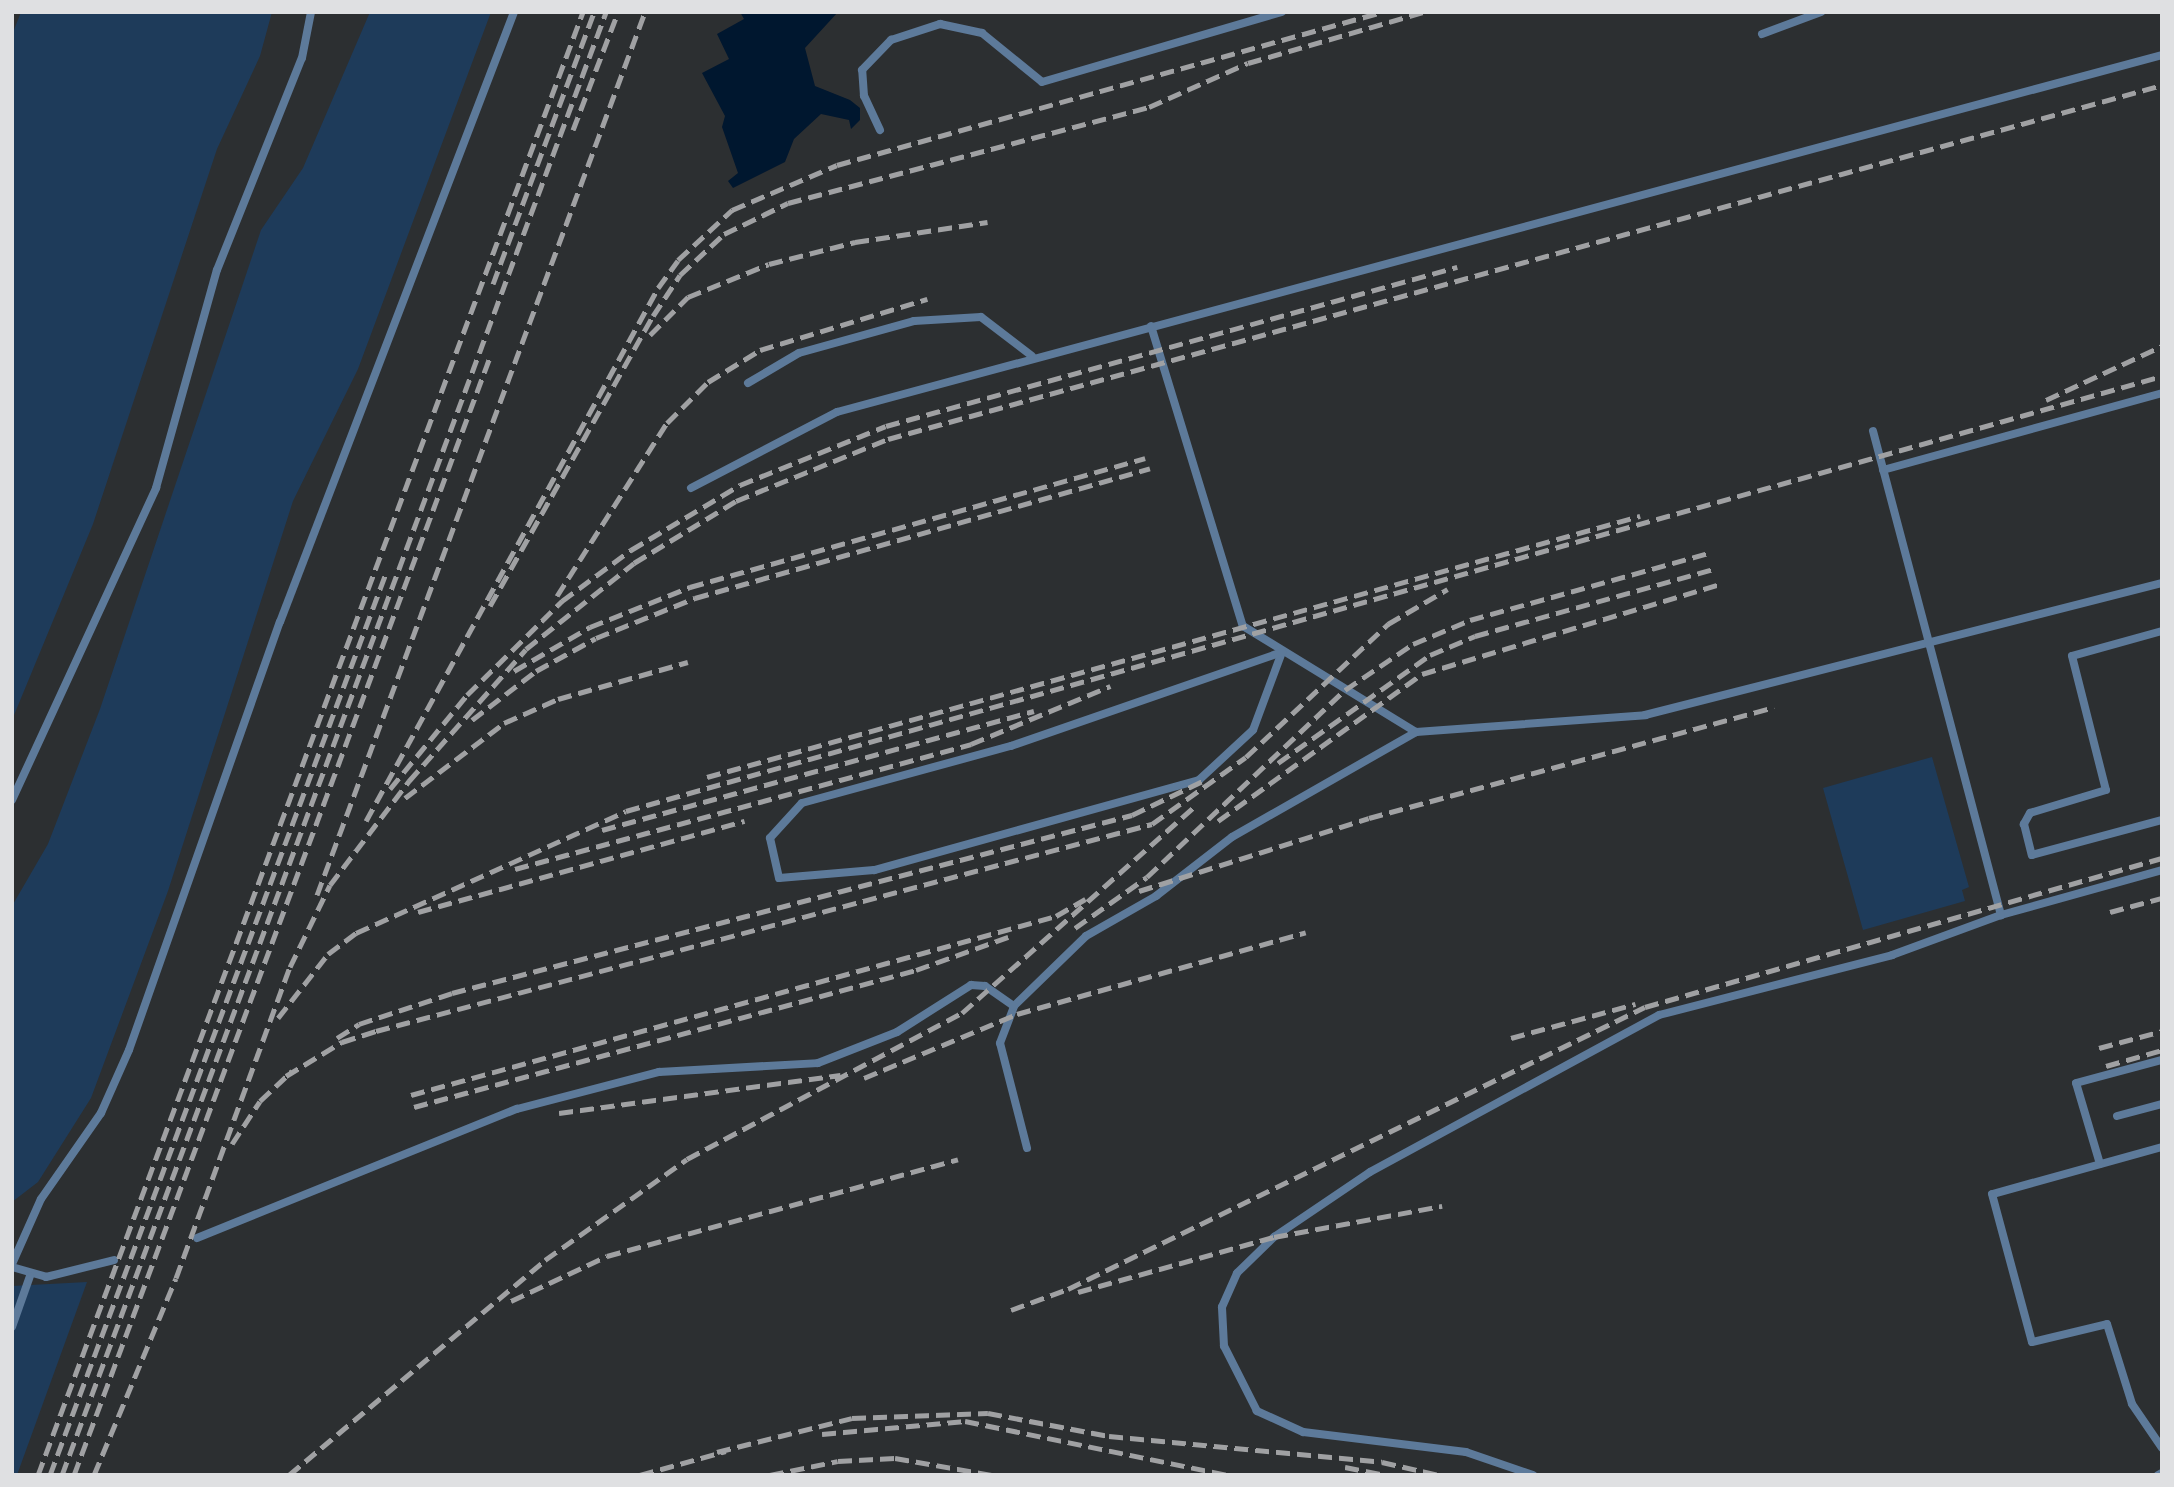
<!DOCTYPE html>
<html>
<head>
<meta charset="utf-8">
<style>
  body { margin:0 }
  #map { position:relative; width:2174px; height:1487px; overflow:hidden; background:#2c2f31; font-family:Arial,sans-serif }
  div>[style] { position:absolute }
  .green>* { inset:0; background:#1e3b5a }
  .water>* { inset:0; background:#00172f }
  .lane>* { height:8px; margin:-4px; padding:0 4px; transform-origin:4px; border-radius:4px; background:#5d7a9a }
  .rail>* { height:5px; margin-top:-2.5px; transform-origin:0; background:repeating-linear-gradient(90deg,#a0a1a3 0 14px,transparent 0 21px) }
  span { translate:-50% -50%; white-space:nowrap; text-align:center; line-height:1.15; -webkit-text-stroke:5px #232527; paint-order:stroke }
  .frame { position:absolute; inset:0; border:14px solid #dfe0e2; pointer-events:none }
</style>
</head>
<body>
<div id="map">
  <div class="green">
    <i style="clip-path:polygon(21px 12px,272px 12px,260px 56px,217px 149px,93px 524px,12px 720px,12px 35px)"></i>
    <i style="clip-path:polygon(370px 12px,491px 12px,358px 369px,293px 501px,168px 891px,91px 1098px,38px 1182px,12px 1202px,12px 906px,48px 844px,100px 709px,261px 230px,303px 168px)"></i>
    <i style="clip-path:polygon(1932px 757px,1969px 887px,1962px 890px,1965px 901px,1863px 930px,1823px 788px)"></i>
    <i style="clip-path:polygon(87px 1282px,17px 1475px,12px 1475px,12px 1286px)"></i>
  </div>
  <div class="water">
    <i style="clip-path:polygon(740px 12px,838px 12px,805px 48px,815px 86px,850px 100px,860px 108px,860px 120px,851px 129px,849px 120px,821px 114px,794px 139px,785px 162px,733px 188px,728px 181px,738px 173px,722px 127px,725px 116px,702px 73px,729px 59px,717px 34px,744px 19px)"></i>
  </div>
  <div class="lane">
    <i style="left:1762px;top:34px;width:63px;rotate:-20.4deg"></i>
    <i style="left:880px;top:130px;width:38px;rotate:-115deg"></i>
    <i style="left:864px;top:96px;width:26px;rotate:-94deg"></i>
    <i style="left:862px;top:70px;width:42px;rotate:-46deg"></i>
    <i style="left:891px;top:40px;width:52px;rotate:-18.1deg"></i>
    <i style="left:940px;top:24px;width:43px;rotate:12.1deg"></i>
    <i style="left:982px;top:33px;width:77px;rotate:39.2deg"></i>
    <i style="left:1042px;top:82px;width:250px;rotate:-16.3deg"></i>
    <i style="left:1151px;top:326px;width:314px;rotate:73deg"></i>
    <i style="left:1243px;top:626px;width:203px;rotate:31.5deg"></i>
    <i style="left:1416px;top:732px;width:230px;rotate:-4.2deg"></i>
    <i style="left:1645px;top:715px;width:534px;rotate:-14.32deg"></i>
    <i style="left:748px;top:383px;width:59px;rotate:-30.5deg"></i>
    <i style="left:799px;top:353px;width:119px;rotate:-15.5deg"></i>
    <i style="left:914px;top:321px;width:67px;rotate:-3.4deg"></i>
    <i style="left:981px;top:317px;width:64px;rotate:37.4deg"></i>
    <i style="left:1873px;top:431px;width:501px;rotate:75.19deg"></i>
    <i style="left:2001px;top:915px;width:167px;rotate:-15.6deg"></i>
    <i style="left:1883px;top:470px;width:289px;rotate:-15.4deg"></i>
    <i style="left:691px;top:488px;width:165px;rotate:-27.5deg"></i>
    <i style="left:837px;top:412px;width:1372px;rotate:-15.08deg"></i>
    <i style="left:2162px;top:631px;width:93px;rotate:164.5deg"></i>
    <i style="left:2072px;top:656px;width:138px;rotate:75.8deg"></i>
    <i style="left:2106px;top:790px;width:79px;rotate:163.2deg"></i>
    <i style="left:2030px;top:813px;width:13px;rotate:119deg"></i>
    <i style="left:2024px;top:824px;width:32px;rotate:76deg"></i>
    <i style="left:2032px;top:855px;width:135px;rotate:-15.1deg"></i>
    <i style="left:1282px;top:652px;width:83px;rotate:110.4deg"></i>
    <i style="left:1253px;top:730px;width:74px;rotate:137.2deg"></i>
    <i style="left:1199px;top:780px;width:337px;rotate:164.5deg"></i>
    <i style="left:874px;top:870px;width:95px;rotate:175.2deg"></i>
    <i style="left:779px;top:878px;width:41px;rotate:-102.7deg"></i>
    <i style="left:770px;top:838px;width:47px;rotate:-47.6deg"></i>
    <i style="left:802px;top:803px;width:217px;rotate:-15.3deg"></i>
    <i style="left:1011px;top:746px;width:287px;rotate:-19.1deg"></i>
    <i style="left:12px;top:800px;width:344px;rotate:-65.2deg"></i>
    <i style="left:156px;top:488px;width:226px;rotate:-74.4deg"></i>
    <i style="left:217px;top:270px;width:228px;rotate:-68.2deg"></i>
    <i style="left:302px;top:58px;width:47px;rotate:-78.9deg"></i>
    <i style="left:2117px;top:1116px;width:47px;rotate:-14.9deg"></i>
    <i style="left:2162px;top:1147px;width:176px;rotate:164.5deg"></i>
    <i style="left:1992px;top:1194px;width:153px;rotate:74.9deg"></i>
    <i style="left:2032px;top:1342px;width:77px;rotate:-13.5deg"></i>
    <i style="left:2107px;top:1324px;width:84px;rotate:72.6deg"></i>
    <i style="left:2132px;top:1404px;width:53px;rotate:55.7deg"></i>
    <i style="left:1027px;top:1148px;width:108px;rotate:-104.4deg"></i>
    <i style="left:1000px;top:1043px;width:40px;rotate:-69deg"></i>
    <i style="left:1014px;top:1006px;width:100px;rotate:-44.2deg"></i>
    <i style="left:1086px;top:936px;width:81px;rotate:-29.7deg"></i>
    <i style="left:1156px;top:896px;width:96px;rotate:-37.8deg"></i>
    <i style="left:1232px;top:837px;width:212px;rotate:-29.7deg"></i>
    <i style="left:2100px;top:1164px;width:84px;rotate:-106.5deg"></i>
    <i style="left:2076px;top:1083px;width:89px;rotate:-15deg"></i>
    <i style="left:197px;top:1238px;width:345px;rotate:-22deg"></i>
    <i style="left:517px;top:1109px;width:147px;rotate:-14.6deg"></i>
    <i style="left:659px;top:1072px;width:159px;rotate:-3.2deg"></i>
    <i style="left:818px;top:1063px;width:85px;rotate:-21.4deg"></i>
    <i style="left:897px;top:1032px;width:88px;rotate:-32.4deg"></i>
    <i style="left:971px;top:985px;width:14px;rotate:4deg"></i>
    <i style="left:985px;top:986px;width:35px;rotate:35deg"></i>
    <i style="left:12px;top:1264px;width:71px;rotate:-66deg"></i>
    <i style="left:41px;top:1199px;width:105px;rotate:-55.1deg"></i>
    <i style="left:101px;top:1113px;width:69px;rotate:-66deg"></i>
    <i style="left:129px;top:1050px;width:454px;rotate:-70.6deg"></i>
    <i style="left:280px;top:622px;width:653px;rotate:-69.01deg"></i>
    <i style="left:12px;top:1267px;width:35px;rotate:16deg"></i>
    <i style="left:46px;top:1277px;width:70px;rotate:-14deg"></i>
    <i style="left:12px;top:1327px;width:54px;rotate:-70.6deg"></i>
    <i style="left:1533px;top:1475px;width:71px;rotate:-161.1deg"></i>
    <i style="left:1466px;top:1452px;width:164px;rotate:-173deg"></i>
    <i style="left:1303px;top:1432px;width:51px;rotate:-155.5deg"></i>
    <i style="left:1257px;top:1411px;width:73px;rotate:-116.9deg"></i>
    <i style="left:1224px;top:1346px;width:39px;rotate:-93deg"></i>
    <i style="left:1222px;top:1307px;width:37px;rotate:-66deg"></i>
    <i style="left:1237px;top:1273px;width:52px;rotate:-44.2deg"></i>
    <i style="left:1274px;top:1237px;width:116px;rotate:-34.1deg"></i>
    <i style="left:1370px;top:1172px;width:329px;rotate:-28.5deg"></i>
    <i style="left:1659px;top:1015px;width:241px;rotate:-14.4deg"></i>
    <i style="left:1892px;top:955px;width:116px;rotate:-20.2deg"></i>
    <i style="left:2158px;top:1475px;width:4px;rotate:-27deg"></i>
  </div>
  <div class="rail">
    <i style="left:573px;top:130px;width:126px;rotate:-69.1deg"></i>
    <i style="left:493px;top:284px;width:290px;rotate:-69.6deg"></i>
    <i style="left:650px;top:335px;width:54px;rotate:-45deg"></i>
    <i style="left:688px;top:297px;width:87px;rotate:-22.2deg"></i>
    <i style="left:769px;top:264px;width:89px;rotate:-14.3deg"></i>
    <i style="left:855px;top:242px;width:134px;rotate:-8.6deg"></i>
    <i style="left:2046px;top:400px;width:128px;rotate:-25deg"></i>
    <i style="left:557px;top:596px;width:205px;rotate:-57.6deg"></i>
    <i style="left:667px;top:423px;width:58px;rotate:-45deg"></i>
    <i style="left:708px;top:382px;width:61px;rotate:-31.6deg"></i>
    <i style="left:760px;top:350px;width:175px;rotate:-17deg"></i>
    <i style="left:490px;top:606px;width:333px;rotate:-60.7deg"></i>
    <i style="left:653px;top:316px;width:49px;rotate:-56.6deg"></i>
    <i style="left:680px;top:275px;width:60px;rotate:-43deg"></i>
    <i style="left:724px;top:234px;width:71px;rotate:-25.8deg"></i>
    <i style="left:788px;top:203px;width:374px;rotate:-14.9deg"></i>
    <i style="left:1149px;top:107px;width:108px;rotate:-24deg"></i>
    <i style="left:1248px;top:63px;width:183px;rotate:-16.2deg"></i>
    <i style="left:514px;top:671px;width:88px;rotate:-30.1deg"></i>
    <i style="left:590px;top:627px;width:108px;rotate:-21.8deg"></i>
    <i style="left:690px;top:587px;width:473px;rotate:-15.8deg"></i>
    <i style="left:472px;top:720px;width:81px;rotate:-37.4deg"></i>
    <i style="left:536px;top:671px;width:68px;rotate:-28.8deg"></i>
    <i style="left:596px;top:638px;width:107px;rotate:-22deg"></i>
    <i style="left:695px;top:598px;width:473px;rotate:-15.9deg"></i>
    <i style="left:1278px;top:763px;width:186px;rotate:-35.4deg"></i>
    <i style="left:1430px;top:655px;width:49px;rotate:-22.9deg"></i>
    <i style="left:1475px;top:636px;width:251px;rotate:-15.7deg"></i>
    <i style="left:707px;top:777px;width:969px;rotate:-15.63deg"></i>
    <i style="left:390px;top:789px;width:122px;rotate:-50.7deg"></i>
    <i style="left:467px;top:695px;width:134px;rotate:-44.7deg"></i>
    <i style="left:562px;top:601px;width:86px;rotate:-36.5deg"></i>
    <i style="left:631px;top:550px;width:127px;rotate:-30.8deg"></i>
    <i style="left:740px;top:485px;width:157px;rotate:-22deg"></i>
    <i style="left:886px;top:426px;width:593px;rotate:-15.56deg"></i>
    <i style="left:405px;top:798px;width:124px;rotate:-37.1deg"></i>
    <i style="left:504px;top:723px;width:59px;rotate:-24deg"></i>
    <i style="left:558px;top:699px;width:135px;rotate:-15.9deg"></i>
    <i style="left:366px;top:821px;width:608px;rotate:-61.28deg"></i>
    <i style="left:658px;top:288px;width:34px;rotate:-54deg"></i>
    <i style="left:678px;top:260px;width:74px;rotate:-42.8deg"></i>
    <i style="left:732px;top:210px;width:114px;rotate:-23.2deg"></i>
    <i style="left:837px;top:165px;width:566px;rotate:-15.68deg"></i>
    <i style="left:1218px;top:821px;width:251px;rotate:-35.8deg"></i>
    <i style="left:1422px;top:674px;width:312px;rotate:-16.8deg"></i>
    <i style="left:602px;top:830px;width:448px;rotate:-15.4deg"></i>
    <i style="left:515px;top:869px;width:473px;rotate:-15.3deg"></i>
    <i style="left:971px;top:744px;width:151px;rotate:-22.6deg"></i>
    <i style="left:1139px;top:891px;width:241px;rotate:-17.6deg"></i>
    <i style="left:1369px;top:818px;width:420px;rotate:-15.3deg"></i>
    <i style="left:317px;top:895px;width:942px;rotate:-69.62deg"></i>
    <i style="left:418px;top:912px;width:339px;rotate:-15.6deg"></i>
    <i style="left:2110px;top:912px;width:54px;rotate:-15.1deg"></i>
    <i style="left:1075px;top:928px;width:88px;rotate:-35.3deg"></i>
    <i style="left:1147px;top:877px;width:272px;rotate:-43.4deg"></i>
    <i style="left:1345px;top:690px;width:82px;rotate:-34.1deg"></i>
    <i style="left:1413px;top:644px;width:62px;rotate:-22.8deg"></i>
    <i style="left:1470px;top:620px;width:251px;rotate:-15.7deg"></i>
    <i style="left:278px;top:1018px;width:81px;rotate:-52deg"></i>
    <i style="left:328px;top:954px;width:35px;rotate:-37deg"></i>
    <i style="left:356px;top:933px;width:296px;rotate:-24.3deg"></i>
    <i style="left:626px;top:811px;width:1596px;rotate:-15.81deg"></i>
    <i style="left:337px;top:1038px;width:26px;rotate:-32deg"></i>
    <i style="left:359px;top:1024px;width:98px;rotate:-18.4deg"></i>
    <i style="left:452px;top:993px;width:703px;rotate:-14.67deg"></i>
    <i style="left:1132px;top:815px;width:79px;rotate:-25.6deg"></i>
    <i style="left:1511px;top:1038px;width:129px;rotate:-15.3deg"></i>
    <i style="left:2099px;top:1048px;width:65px;rotate:-15.1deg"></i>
    <i style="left:2106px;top:1066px;width:58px;rotate:-15.9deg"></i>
    <i style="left:286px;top:1076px;width:66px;rotate:-31.3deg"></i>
    <i style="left:342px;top:1042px;width:36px;rotate:-18deg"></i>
    <i style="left:376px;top:1031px;width:803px;rotate:-14.94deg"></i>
    <i style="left:1152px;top:824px;width:115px;rotate:-35.5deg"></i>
    <i style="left:1246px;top:757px;width:195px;rotate:-43.1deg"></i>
    <i style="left:1388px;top:624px;width:69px;rotate:-30.3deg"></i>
    <i style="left:864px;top:1078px;width:166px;rotate:-22.7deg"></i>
    <i style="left:1017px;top:1014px;width:300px;rotate:-15.8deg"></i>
    <i style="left:411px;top:1095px;width:669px;rotate:-15.51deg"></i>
    <i style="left:1056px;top:916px;width:34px;rotate:-30deg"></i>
    <i style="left:414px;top:1107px;width:520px;rotate:-15.26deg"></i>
    <i style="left:916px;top:970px;width:98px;rotate:-19.7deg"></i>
    <i style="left:559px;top:1113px;width:284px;rotate:-7.7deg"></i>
    <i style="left:232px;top:1144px;width:51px;rotate:-56.9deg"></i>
    <i style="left:260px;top:1101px;width:44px;rotate:-43.2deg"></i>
    <i style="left:1078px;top:1292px;width:204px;rotate:-15.7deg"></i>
    <i style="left:1274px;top:1237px;width:171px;rotate:-10.5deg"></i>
    <i style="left:511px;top:1301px;width:106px;rotate:-25.1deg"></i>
    <i style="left:607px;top:1256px;width:364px;rotate:-15.4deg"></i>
    <i style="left:1011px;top:1310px;width:61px;rotate:-20.2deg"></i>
    <i style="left:1068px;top:1289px;width:642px;rotate:-26.05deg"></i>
    <i style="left:1645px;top:1007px;width:538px;rotate:-16.08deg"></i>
    <i style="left:822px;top:1434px;width:144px;rotate:-5.2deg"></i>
    <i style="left:965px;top:1421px;width:269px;rotate:11.6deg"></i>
    <i style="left:717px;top:1452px;width:139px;rotate:-14.1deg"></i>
    <i style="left:852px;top:1418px;width:136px;rotate:-2.1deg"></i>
    <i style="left:988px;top:1413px;width:123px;rotate:10.8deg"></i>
    <i style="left:1109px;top:1436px;width:274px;rotate:5.4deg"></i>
    <i style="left:1382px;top:1462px;width:58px;rotate:12.8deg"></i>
    <i style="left:1345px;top:1467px;width:41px;rotate:11.3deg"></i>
    <i style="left:38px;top:1475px;width:1561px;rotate:-69.57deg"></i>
    <i style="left:50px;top:1475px;width:963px;rotate:-69.57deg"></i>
    <i style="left:62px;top:1475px;width:1561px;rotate:-69.6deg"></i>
    <i style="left:74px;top:1475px;width:1193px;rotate:-69.59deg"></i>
    <i style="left:94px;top:1475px;width:213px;rotate:-67.4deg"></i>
    <i style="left:176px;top:1278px;width:331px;rotate:-69.9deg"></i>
    <i style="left:290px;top:967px;width:91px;rotate:-64deg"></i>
    <i style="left:330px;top:885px;width:131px;rotate:-52.8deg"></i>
    <i style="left:409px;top:781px;width:176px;rotate:-48.4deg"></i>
    <i style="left:526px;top:649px;width:138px;rotate:-38.5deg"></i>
    <i style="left:634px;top:563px;width:119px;rotate:-31.3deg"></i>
    <i style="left:736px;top:501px;width:164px;rotate:-22.2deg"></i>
    <i style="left:888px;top:439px;width:1322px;rotate:-15.53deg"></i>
    <i style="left:289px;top:1475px;width:334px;rotate:-40deg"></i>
    <i style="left:545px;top:1260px;width:174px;rotate:-35.4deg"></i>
    <i style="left:687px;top:1159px;width:311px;rotate:-28deg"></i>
    <i style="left:962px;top:1013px;width:310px;rotate:-41.6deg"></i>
    <i style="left:640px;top:1475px;width:89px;rotate:-15.6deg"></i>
    <i style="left:770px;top:1475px;width:69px;rotate:-11.6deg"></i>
    <i style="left:838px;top:1461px;width:57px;rotate:-3deg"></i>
    <i style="left:895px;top:1458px;width:98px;rotate:9.9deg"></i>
  </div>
  <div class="frame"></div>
</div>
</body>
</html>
